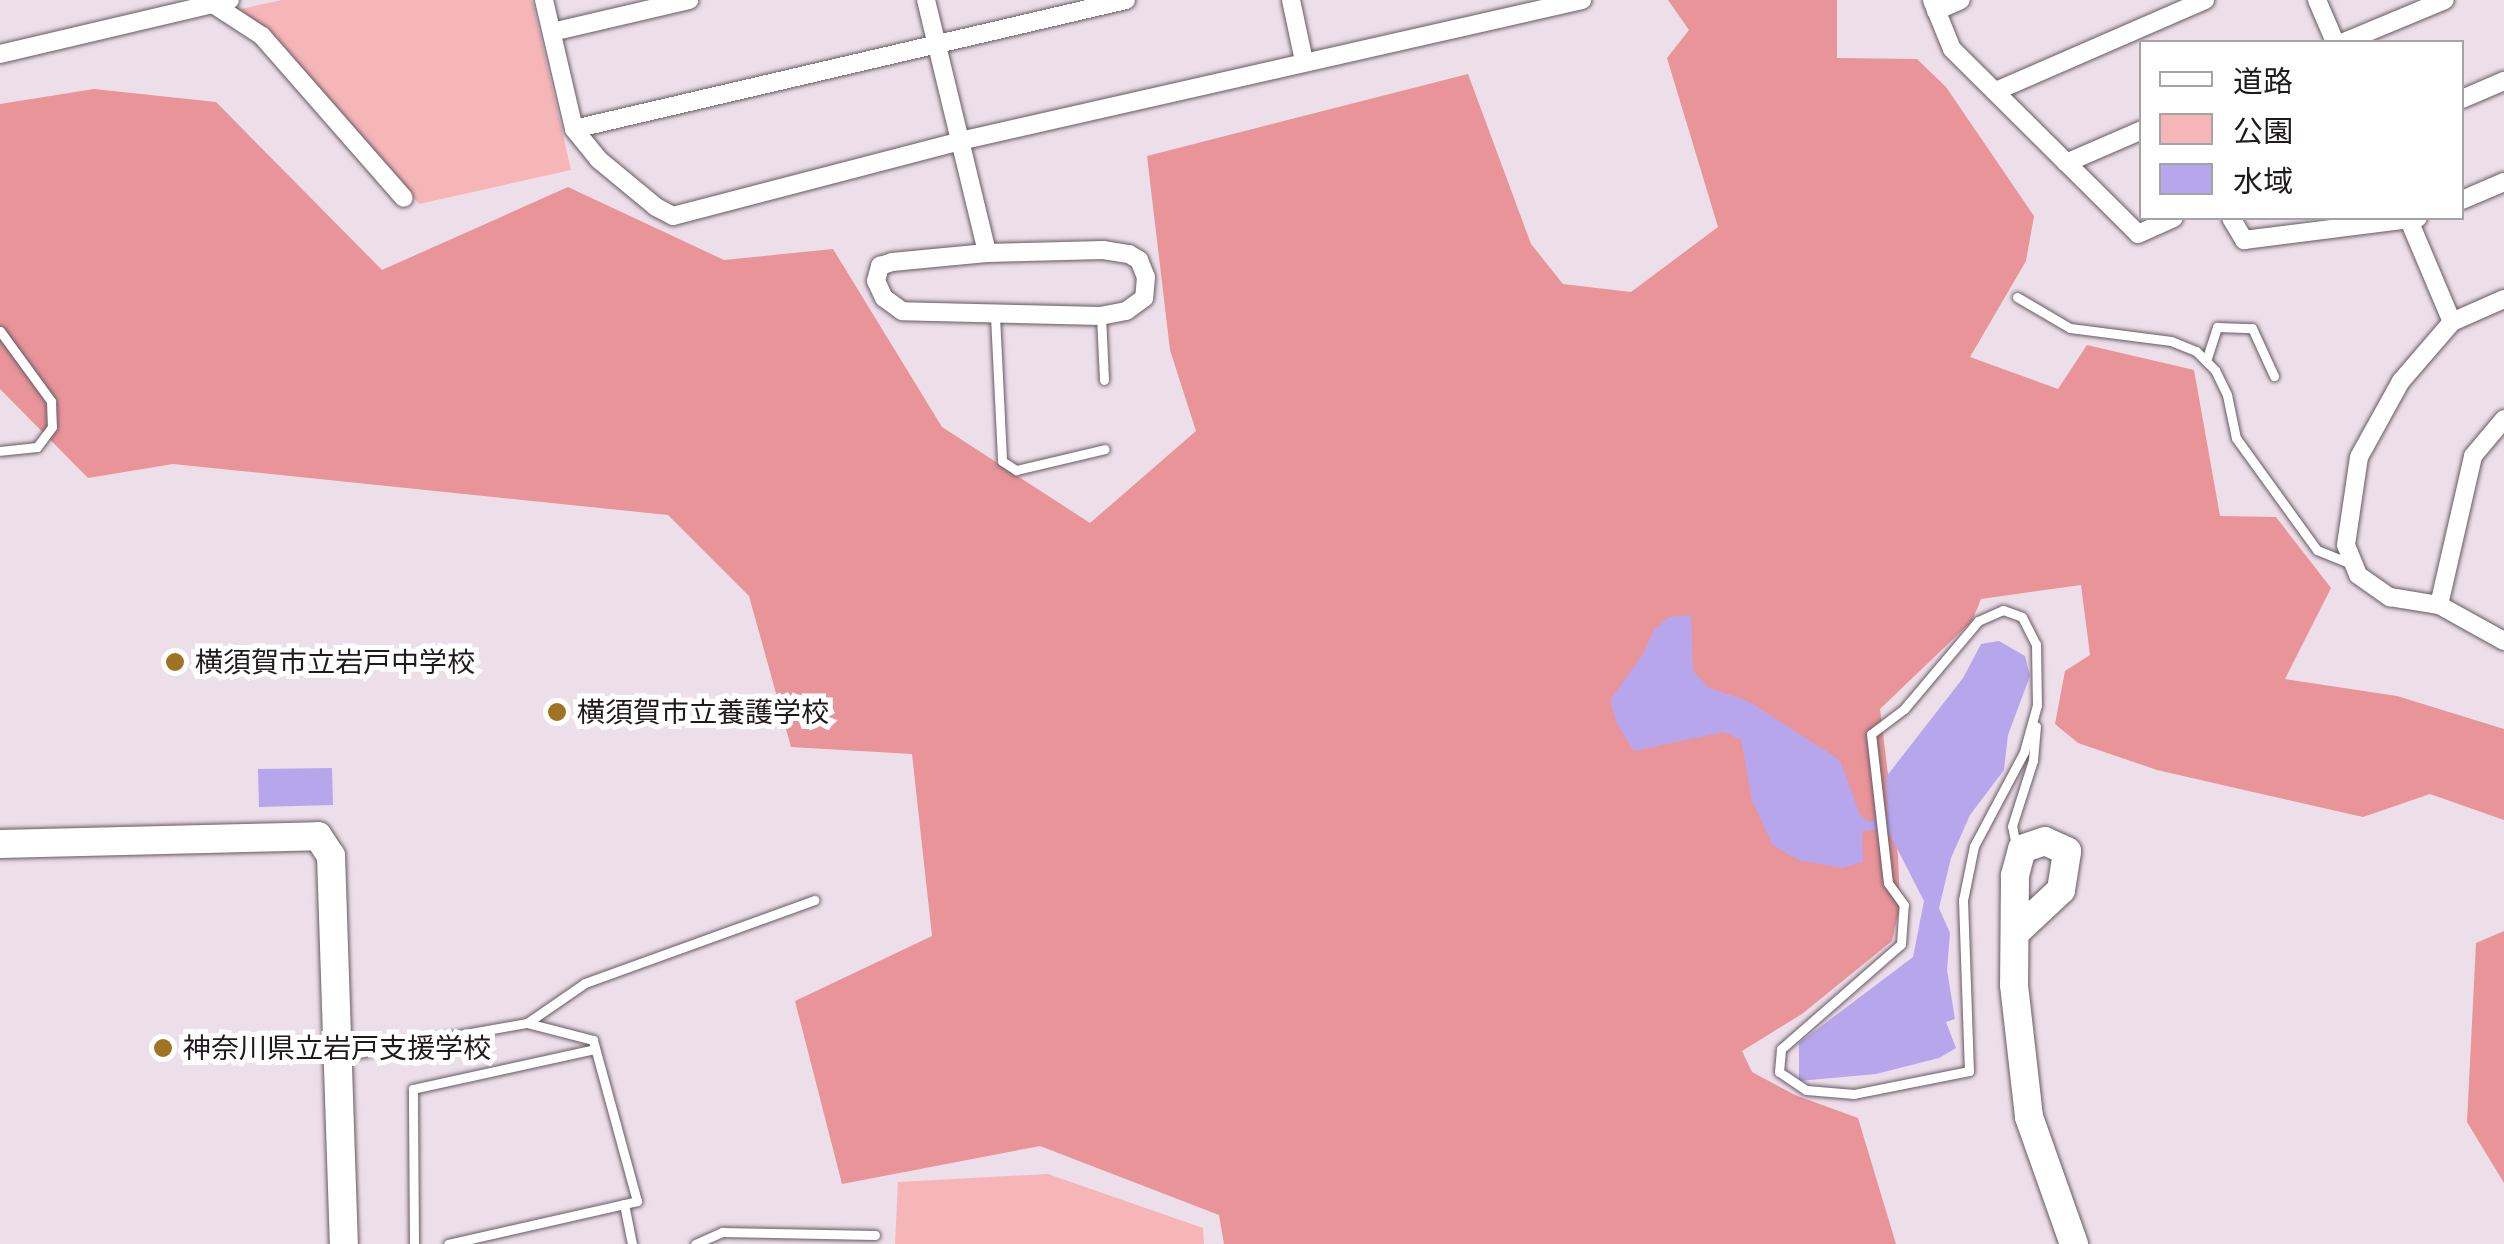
<!DOCTYPE html>
<html>
<head>
<meta charset="utf-8">
<style>
  body { margin:0 }
  #map { position:relative; width:2504px; height:1244px; overflow:hidden; background:#eddfe9; font-family:Ubuntu,"Noto Sans JP",sans-serif }
  div>[style] { position:absolute }
  .green>* { inset:0; background:#f6b6b8 }
  .forest>* { inset:0; background:#e89499 }
  .water>* { inset:0; background:#b8a6ed }
  .roads { filter:drop-shadow(0 0 2px #665a63) drop-shadow(0 0 2px #665a63) }
  .lane>* { height:9px; margin:-4.5px; padding:0 4.5px; transform-origin:4.5px; border-radius:4.5px; background:#fff }
  .street>* { height:18px; margin:-9px; padding:0 9px; transform-origin:9px; border-radius:9px; background:#fff }
  .secondary>* { height:28px; margin:-14px; padding:0 14px; transform-origin:14px; border-radius:14px; background:#fff }
  .dots>* { width:28px; height:28px; translate:-50% -50%; box-sizing:border-box; border:5px solid #fff; border-radius:50% }
  span { translate:-50% -50%; white-space:nowrap; text-align:center; line-height:1.15; -webkit-text-stroke:10px #fff; paint-order:stroke }
  .poi-label { font-size:28px; color:#201a1e }
  .left { translate:0 -50%; text-align:left }
  .legend { position:absolute; left:2139px; top:40px; width:325px; height:180px; box-sizing:border-box; background:#fff; border:2px solid #a6a3a5; margin:0; padding:12px 18px; list-style:none; font-size:30px; color:#201a1e }
  .legend li { display:flex; align-items:center; gap:20px; height:50px }
  .legend b { width:50px; border:2px solid #a6a3a5 }
</style>
</head>
<body>
<div id="map">
  <div class="green">
    <i style="clip-path:polygon(282px 0,532px 0,571px 170px,419px 204px,261px 27px,236px 10px)"></i>
    <i style="clip-path:polygon(1048px 1174px,1203px 1228px,1204px 1244px,895px 1244px,898px 1182px)"></i>
  </div>
  <div class="forest">
    <i style="clip-path:polygon(1668px 0,1837px 0,1837px 58px,1917px 59px,1946px 87px,2034px 216px,2026px 261px,1970px 357px,2058px 389px,2087px 345px,2194px 370px,2220px 516px,2276px 517px,2331px 588px,2285px 679px,2397px 696px,2504px 729px,2504px 820px,2430px 794px,2363px 817px,2157px 770px,2078px 743px,2055px 724px,2065px 671px,2090px 655px,2081px 585px,1981px 599px,1972px 621px,1880px 709px,1898px 856px,1900px 905px,1892px 941px,1802px 1014px,1742px 1051px,1752px 1072px,1795px 1095px,1858px 1118px,1896px 1244px,1224px 1244px,1219px 1215px,1040px 1146px,842px 1184px,795px 1001px,932px 936px,912px 754px,791px 747px,749px 596px,668px 515px,173px 464px,88px 478px,0 389px,0 104px,94px 89px,216px 102px,382px 270px,568px 187px,724px 260px,833px 249px,942px 427px,1090px 523px,1196px 431px,1170px 350px,1147px 156px,1468px 74px,1531px 244px,1563px 284px,1631px 292px,1718px 227px,1667px 58px,1689px 30px)"></i>
    <i style="clip-path:polygon(2504px 931px,2504px 1183px,2467px 1122px,2476px 943px)"></i>
  </div>
  <div class="water">
    <i style="clip-path:polygon(1691px 615px,1693px 671px,1709px 688px,1748px 701px,1840px 760px,1860px 815px,1869px 822px,1888px 816px,1886px 777px,1963px 678px,1981px 644px,1999px 641px,2025px 656px,2030px 676px,2008px 735px,2004px 770px,1970px 815px,1951px 858px,1939px 908px,1950px 933px,1947px 970px,1955px 1019px,1946px 1022px,1956px 1048px,1939px 1058px,1876px 1074px,1799px 1081px,1799px 1043px,1913px 957px,1924px 901px,1887px 829px,1862px 831px,1863px 862px,1842px 868px,1798px 860px,1772px 844px,1752px 800px,1741px 740px,1723px 732px,1634px 751px,1617px 724px,1610px 700px,1643px 654px,1654px 630px,1669px 617px)"></i>
    <i style="clip-path:polygon(332px 768px,333px 805px,259px 807px,258px 769px)"></i>
  </div>
  <div class="roads">
    <div class="lane">
      <i style="left:2017px;top:297px;width:61px;rotate:30.3deg"></i>
      <i style="left:2070px;top:328px;width:102px;rotate:7.3deg"></i>
      <i style="left:2171px;top:341px;width:27px;rotate:22deg"></i>
      <i style="left:2196px;top:351px;width:27px;rotate:45deg"></i>
      <i style="left:2215px;top:370px;width:28px;rotate:64deg"></i>
      <i style="left:2227px;top:395px;width:44px;rotate:78.2deg"></i>
      <i style="left:2236px;top:438px;width:138px;rotate:54.1deg"></i>
      <i style="left:2317px;top:550px;width:38px;rotate:22deg"></i>
      <i style="left:995px;top:316px;width:145px;rotate:87.2deg"></i>
      <i style="left:1002px;top:461px;width:17px;rotate:33deg"></i>
      <i style="left:1016px;top:470px;width:91px;rotate:-13.3deg"></i>
      <i style="left:1101px;top:316px;width:64px;rotate:87.3deg"></i>
      <i style="left:0;top:331px;width:87px;rotate:53.9deg"></i>
      <i style="left:51px;top:401px;width:26px;rotate:88deg"></i>
      <i style="left:52px;top:427px;width:25px;rotate:127deg"></i>
      <i style="left:37px;top:447px;width:37px;rotate:174deg"></i>
      <i style="left:2206px;top:361px;width:36px;rotate:-72deg"></i>
      <i style="left:2217px;top:327px;width:35px;rotate:2deg"></i>
      <i style="left:2252px;top:328px;width:53px;rotate:65.4deg"></i>
      <i style="left:2003px;top:610px;width:20px;rotate:20deg"></i>
      <i style="left:2022px;top:617px;width:30px;rotate:63deg"></i>
      <i style="left:2036px;top:644px;width:61px;rotate:89.1deg"></i>
      <i style="left:2037px;top:705px;width:49px;rotate:105.5deg"></i>
      <i style="left:2024px;top:752px;width:106px;rotate:118deg"></i>
      <i style="left:1974px;top:846px;width:55px;rotate:101.5deg"></i>
      <i style="left:1963px;top:900px;width:171px;rotate:88deg"></i>
      <i style="left:1969px;top:1071px;width:117px;rotate:168.7deg"></i>
      <i style="left:1854px;top:1094px;width:48px;rotate:-175.2deg"></i>
      <i style="left:1806px;top:1090px;width:32px;rotate:-146deg"></i>
      <i style="left:1779px;top:1072px;width:23px;rotate:-85deg"></i>
      <i style="left:1781px;top:1049px;width:159px;rotate:-41.2deg"></i>
      <i style="left:1901px;top:944px;width:39px;rotate:-86deg"></i>
      <i style="left:1904px;top:905px;width:27px;rotate:-126deg"></i>
      <i style="left:1888px;top:883px;width:150px;rotate:-96.5deg"></i>
      <i style="left:1871px;top:734px;width:41px;rotate:-37.1deg"></i>
      <i style="left:1904px;top:709px;width:115px;rotate:-49.9deg"></i>
      <i style="left:1978px;top:621px;width:27px;rotate:-24deg"></i>
      <i style="left:2016px;top:846px;width:20px;rotate:-101deg"></i>
      <i style="left:2012px;top:826px;width:69px;rotate:-72.3deg"></i>
      <i style="left:2033px;top:760px;width:34px;rotate:-85deg"></i>
      <i style="left:341px;top:1056px;width:189px;rotate:-10.1deg"></i>
      <i style="left:527px;top:1023px;width:70px;rotate:-34.6deg"></i>
      <i style="left:585px;top:983px;width:244px;rotate:-19.9deg"></i>
      <i style="left:624px;top:1204px;width:41px;rotate:78.7deg"></i>
      <i style="left:414px;top:1244px;width:155px;rotate:-90.4deg"></i>
      <i style="left:413px;top:1089px;width:186px;rotate:-12.4deg"></i>
      <i style="left:448px;top:1244px;width:194px;rotate:-12.8deg"></i>
      <i style="left:637px;top:1201px;width:167px;rotate:-105.3deg"></i>
      <i style="left:593px;top:1040px;width:68px;rotate:-165.6deg"></i>
      <i style="left:695px;top:1244px;width:30px;rotate:-24deg"></i>
      <i style="left:722px;top:1232px;width:153px;rotate:1.1deg"></i>
    </div>
    <div class="street">
      <i style="left:544px;top:0;width:132px;rotate:76.9deg"></i>
      <i style="left:574px;top:129px;width:38px;rotate:51deg"></i>
      <i style="left:598px;top:159px;width:75px;rotate:39.6deg"></i>
      <i style="left:656px;top:207px;width:19px;rotate:28deg"></i>
      <i style="left:673px;top:216px;width:297px;rotate:-14.6deg"></i>
      <i style="left:960px;top:141px;width:638px;rotate:-12.77deg"></i>
      <i style="left:926px;top:0;width:260px;rotate:76.4deg"></i>
      <i style="left:1291px;top:0;width:62px;rotate:78deg"></i>
      <i style="left:1932px;top:0;width:53px;rotate:67.8deg"></i>
      <i style="left:1952px;top:49px;width:262px;rotate:44.8deg"></i>
      <i style="left:2138px;top:234px;width:39px;rotate:-24deg"></i>
      <i style="left:2317px;top:0;width:46px;rotate:66.8deg"></i>
      <i style="left:213px;top:4px;width:59px;rotate:33.1deg"></i>
      <i style="left:262px;top:36px;width:215px;rotate:48.8deg"></i>
      <i style="left:1936px;top:11px;width:27px;rotate:-24deg"></i>
      <i style="left:552px;top:32px;width:141px;rotate:-13.1deg"></i>
      <i style="left:2344px;top:42px;width:109px;rotate:-22.6deg"></i>
      <i style="left:0;top:54px;width:236px;rotate:-13.2deg"></i>
      <i style="left:1996px;top:91px;width:228px;rotate:-23.5deg"></i>
      <i style="left:2462px;top:99px;width:46px;rotate:-23.2deg"></i>
      <i style="left:574px;top:129px;width:567px;rotate:-13.15deg"></i>
      <i style="left:2066px;top:163px;width:83px;rotate:-23.5deg"></i>
      <i style="left:2462px;top:200px;width:46px;rotate:-23.2deg"></i>
      <i style="left:2231px;top:218px;width:26px;rotate:59deg"></i>
      <i style="left:2244px;top:240px;width:175px;rotate:-7.2deg"></i>
      <i style="left:2408px;top:218px;width:113px;rotate:67.1deg"></i>
      <i style="left:1103px;top:250px;width:26px;rotate:9deg"></i>
      <i style="left:1129px;top:254px;width:12px;rotate:31deg"></i>
      <i style="left:1139px;top:260px;width:18px;rotate:68deg"></i>
      <i style="left:1146px;top:277px;width:21px;rotate:95deg"></i>
      <i style="left:1144px;top:298px;width:22px;rotate:144deg"></i>
      <i style="left:1126px;top:311px;width:25px;rotate:169deg"></i>
      <i style="left:1101px;top:316px;width:199px;rotate:-178.6deg"></i>
      <i style="left:902px;top:311px;width:22px;rotate:-144deg"></i>
      <i style="left:884px;top:298px;width:19px;rotate:-115deg"></i>
      <i style="left:876px;top:281px;width:16px;rotate:-75deg"></i>
      <i style="left:880px;top:266px;width:13px;rotate:-18deg"></i>
      <i style="left:892px;top:262px;width:95px;rotate:-5.4deg"></i>
      <i style="left:987px;top:253px;width:116px;rotate:-1.5deg"></i>
      <i style="left:2504px;top:299px;width:57px;rotate:156.1deg"></i>
      <i style="left:2452px;top:322px;width:78px;rotate:130.8deg"></i>
      <i style="left:2401px;top:381px;width:87px;rotate:118.9deg"></i>
      <i style="left:2359px;top:457px;width:89px;rotate:98.4deg"></i>
      <i style="left:2346px;top:545px;width:32px;rotate:68deg"></i>
      <i style="left:2358px;top:575px;width:39px;rotate:35deg"></i>
      <i style="left:2390px;top:597px;width:50px;rotate:9.3deg"></i>
      <i style="left:2439px;top:605px;width:74px;rotate:29deg"></i>
      <i style="left:2439px;top:605px;width:153px;rotate:-77.1deg"></i>
      <i style="left:2473px;top:456px;width:48px;rotate:-50deg"></i>
    </div>
    <div class="secondary">
      <i style="left:0;top:844px;width:318px;rotate:-1.4deg"></i>
      <i style="left:318px;top:836px;width:24px;rotate:57deg"></i>
      <i style="left:331px;top:856px;width:388px;rotate:88.1deg"></i>
      <i style="left:2015px;top:933px;width:63px;rotate:-43.1deg"></i>
      <i style="left:2061px;top:890px;width:39px;rotate:-81deg"></i>
      <i style="left:2067px;top:851px;width:24px;rotate:-156deg"></i>
      <i style="left:2045px;top:841px;width:24px;rotate:161deg"></i>
      <i style="left:2022px;top:849px;width:28px;rotate:105deg"></i>
      <i style="left:2015px;top:876px;width:109px;rotate:90.5deg"></i>
      <i style="left:2014px;top:985px;width:133px;rotate:83.5deg"></i>
      <i style="left:2029px;top:1117px;width:135px;rotate:70.5deg"></i>
    </div>
  </div>
  <div class="dots">
    <i style="left:175px;top:662px;background:#a07224"></i>
    <i style="left:557px;top:712px;background:#a07224"></i>
    <i style="left:163px;top:1048px;background:#a07224"></i>
  </div>
  <div class="poi-label">
    <span class="left" style="left:195px;top:662px">横須賀市立岩戸中学校</span>
    <span class="left" style="left:577px;top:712px">横須賀市立養護学校</span>
    <span class="left" style="left:183px;top:1048px">神奈川県立岩戸支援学校</span>
  </div>
  <ul class="legend">
  <li><b style="height:12px;background:#fff"></b>道路</li>
  <li><b style="height:28px;background:#f6b6b8"></b>公園</li>
  <li><b style="height:28px;background:#b8a6ed"></b>水域</li>
  </ul>
</div>
</body>
</html>
